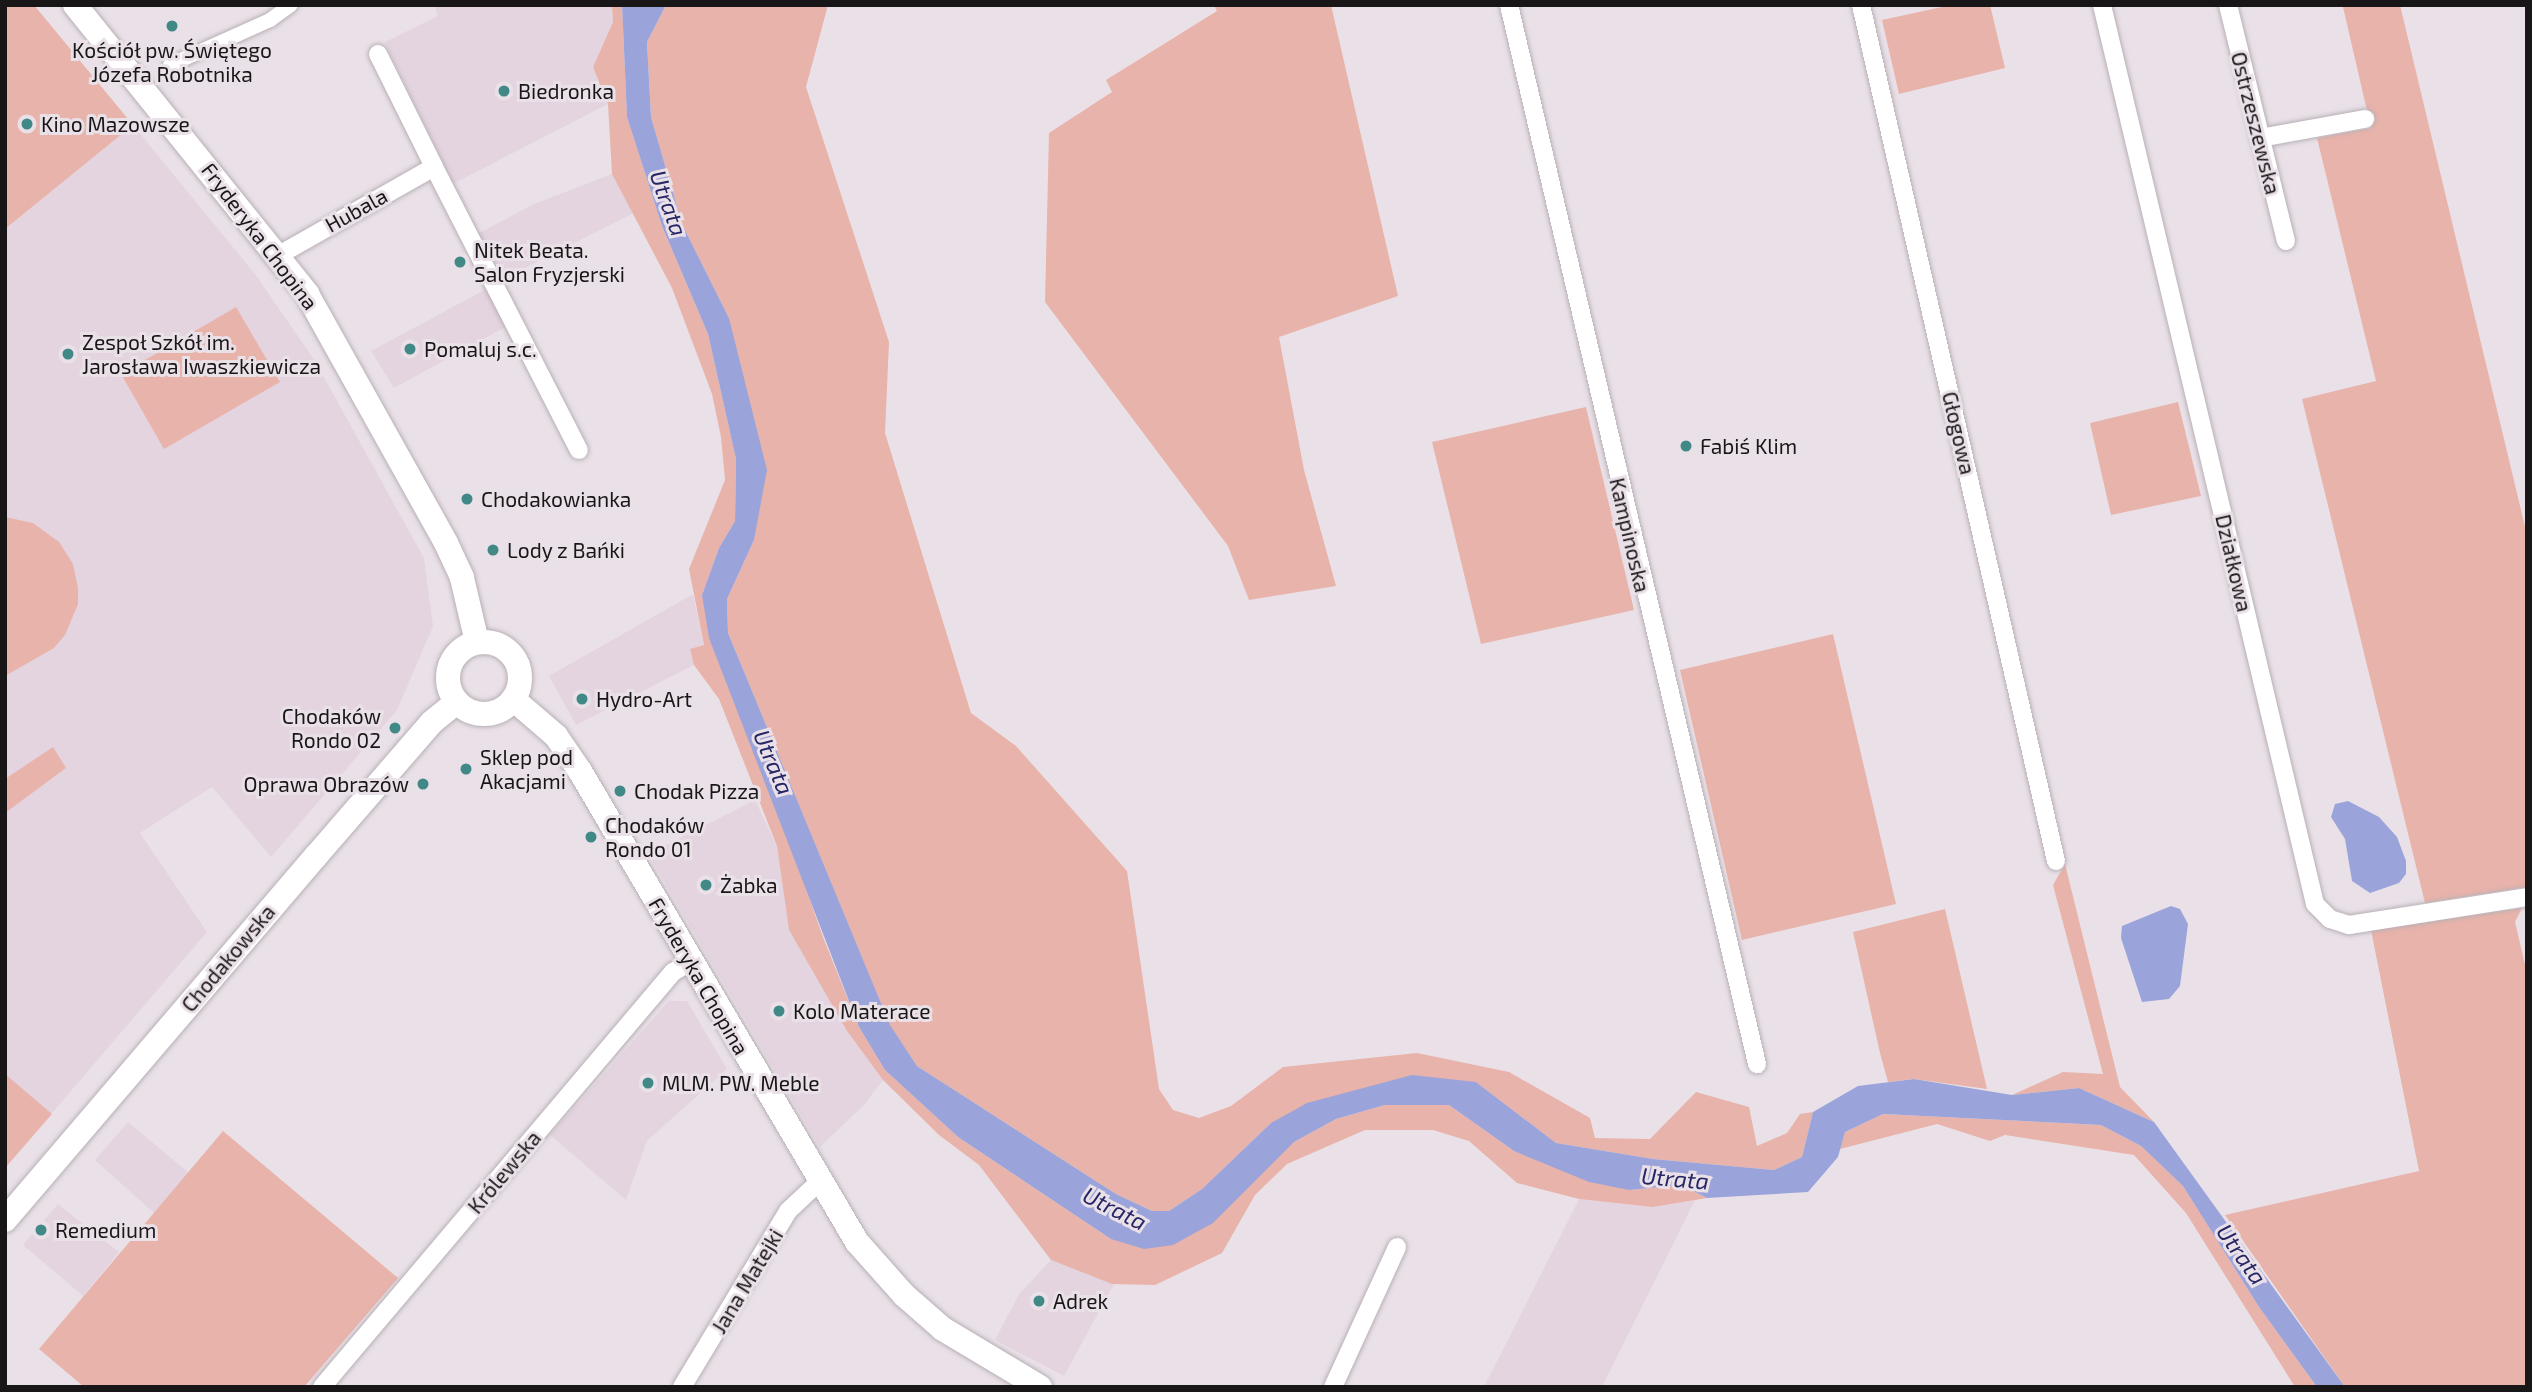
<!DOCTYPE html>
<html>
<head>
<meta charset="utf-8">
<style>
  body { margin:0 }
  #map { position:relative; width:2532px; height:1392px; overflow:hidden; background:#eae1e8; font-family:"Exo 2",sans-serif }
  div>[style] { position:absolute }
  .built>* { inset:0; background:#e4d4e0 }
  .green>* { inset:0; background:#e8b3aa }
  .water>* { inset:0; background:#9ba4da }
  .roads { filter:drop-shadow(0 0 2px #b8b0b6) drop-shadow(0 0 2px #b8b0b6) }
  .pedestrian>* { height:14px; margin:-7px; padding:0 7px; transform-origin:7px; border-radius:7px; background:#fff }
  .minor>* { height:18px; margin:-9px; padding:0 9px; transform-origin:9px; border-radius:9px; background:#fff }
  .secondary>* { height:24px; margin:-12px; padding:0 12px; transform-origin:12px; border-radius:12px; background:#fff }
  .secondary>.ring { margin:-12px; padding:0; box-sizing:content-box; background:none; border:24px solid #fff; border-radius:50% }
  .dots>* { width:19px; height:19px; translate:-50% -50%; box-sizing:border-box; border:4px solid #eae1e8; border-radius:50% }
  span { translate:-50% -50%; white-space:nowrap; text-align:center; line-height:1.15; -webkit-text-stroke:6px #eae1e8; paint-order:stroke }
  .poi-label { font-size:21px; color:#191618 }
  .left { translate:0 -50%; text-align:left }
  .right { translate:-100% -50%; text-align:right }
  .street-label { font-size:21px; color:#191618 }
  .water-label { font-size:23px; color:#252665; font-style:italic }
  .frame { position:absolute; inset:0; border:7px solid #191618; pointer-events:none }
</style>
</head>
<body>
<div id="map">
  <div class="built">
    <i style="clip-path:polygon(434px 5px,612px 5px,613px 22px,593px 67px,608px 104px,453px 184px,385px 42px,438px 16px)"></i>
    <i style="clip-path:polygon(133px 125px,255px 274px,315px 361px,424px 558px,433px 626px,397px 710px,271px 857px,212px 787px,140px 833px,207px 932px,5px 1168px,5px 229px)"></i>
    <i style="clip-path:polygon(612px 174px,634px 213px,503px 279px,479px 233px,534px 204px)"></i>
    <i style="clip-path:polygon(488px 288px,507px 326px,394px 388px,371px 351px)"></i>
    <i style="clip-path:polygon(693px 594px,704px 646px,691px 649px,694px 665px,576px 725px,549px 676px)"></i>
    <i style="clip-path:polygon(755px 800px,777px 846px,789px 930px,847px 1031px,883px 1080px,864px 1105px,820px 1147px,648px 854px)"></i>
    <i style="clip-path:polygon(669px 1001px,687px 1001px,727px 1069px,647px 1141px,626px 1200px,550px 1135px)"></i>
    <i style="clip-path:polygon(128px 1122px,189px 1173px,154px 1213px,95px 1160px)"></i>
    <i style="clip-path:polygon(1579px 1199px,1653px 1207px,1695px 1200px,1602px 1387px,1484px 1387px)"></i>
    <i style="clip-path:polygon(58px 1204px,119px 1252px,83px 1296px,23px 1245px)"></i>
    <i style="clip-path:polygon(1051px 1260px,1114px 1284px,1064px 1376px,995px 1340px,1019px 1294px)"></i>
  </div>
  <div class="green">
    <i style="clip-path:polygon(5px 5px,34px 5px,133px 125px,5px 229px)"></i>
    <i style="clip-path:polygon(612px 5px,622px 5px,627px 117px,662px 226px,708px 334px,736px 459px,735px 521px,719px 548px,702px 595px,823px 937px,859px 1027px,885px 1070px,958px 1137px,1111px 1239px,1263px 1168px,1294px 1142px,1336px 1119px,1385px 1105px,1449px 1105px,1514px 1151px,1629px 1190px,1682px 1185px,1707px 1198px,1653px 1207px,1579px 1199px,1517px 1183px,1469px 1141px,1433px 1130px,1365px 1130px,1287px 1164px,1255px 1195px,1222px 1253px,1155px 1285px,1112px 1284px,1051px 1260px,979px 1165px,939px 1135px,883px 1080px,847px 1031px,789px 930px,777px 846px,719px 699px,694px 665px,690px 649px,704px 645px,689px 569px,725px 480px,721px 437px,712px 394px,672px 288px,612px 174px,608px 104px,593px 67px,613px 22px)"></i>
    <i style="clip-path:polygon(666px 5px,828px 5px,806px 87px,889px 342px,885px 433px,971px 713px,1016px 746px,1127px 871px,1159px 1089px,1173px 1110px,1199px 1118px,1231px 1106px,1283px 1067px,1417px 1053px,1509px 1072px,1590px 1118px,1595px 1138px,1650px 1139px,1696px 1092px,1749px 1107px,1757px 1146px,1787px 1133px,1800px 1114px,1813px 1112px,1802px 1157px,1774px 1170px,1653px 1159px,1556px 1143px,1476px 1082px,1271px 1123px,1202px 1189px,1169px 1211px,1152px 1211px,1116px 1194px,917px 1066px,890px 1026px,728px 633px,727px 599px,754px 540px,729px 318px,682px 224px,651px 117px,647px 42px)"></i>
    <i style="clip-path:polygon(1214px 5px,1331px 5px,1398px 296px,1279px 337px,1304px 470px,1336px 586px,1249px 600px,1228px 546px,1045px 302px,1049px 133px,1112px 92px,1106px 80px,1217px 11px)"></i>
    <i style="clip-path:polygon(1951px 5px,1990px 5px,2005px 68px,1899px 94px,1882px 20px)"></i>
    <i style="clip-path:polygon(2400px 5px,2527px 535px,2527px 887px,2425px 903px,2302px 399px,2376px 381px,2317px 138px,2371px 128px,2343px 7px)"></i>
    <i style="clip-path:polygon(236px 307px,280px 382px,164px 449px,121px 374px)"></i>
    <i style="clip-path:polygon(2178px 402px,2201px 496px,2111px 515px,2090px 423px)"></i>
    <i style="clip-path:polygon(1586px 407px,1634px 610px,1481px 644px,1432px 442px)"></i>
    <i style="clip-path:polygon(5px 517px,33px 523px,59px 542px,73px 564px,78px 588px,78px 604px,65px 635px,54px 648px,5px 676px)"></i>
    <i style="clip-path:polygon(1833px 634px,1896px 904px,1742px 940px,1680px 670px)"></i>
    <i style="clip-path:polygon(53px 747px,66px 768px,5px 813px,5px 779px)"></i>
    <i style="clip-path:polygon(2065px 864px,2120px 1087px,2154px 1122px,2079px 1088px,2012px 1095px,2063px 1072px,2103px 1074px,2053px 885px)"></i>
    <i style="clip-path:polygon(2522px 908px,2515px 922px,2527px 973px,2527px 1387px,2345px 1387px,2225px 1215px,2419px 1171px,2371px 930px)"></i>
    <i style="clip-path:polygon(1945px 909px,1987px 1089px,1914px 1079px,1888px 1082px,1880px 1053px,1853px 932px)"></i>
    <i style="clip-path:polygon(5px 1074px,52px 1114px,5px 1168px)"></i>
    <i style="clip-path:polygon(1883px 1114px,2101px 1125px,2141px 1146px,2183px 1186px,2259px 1307px,2317px 1387px,2295px 1387px,2186px 1213px,2134px 1155px,2005px 1135px,1990px 1141px,1937px 1124px,1840px 1149px,1845px 1132px)"></i>
    <i style="clip-path:polygon(223px 1131px,398px 1278px,304px 1387px,84px 1387px,39px 1349px)"></i>
  </div>
  <div class="water">
    <i style="clip-path:polygon(622px 5px,666px 5px,647px 42px,651px 117px,682px 224px,729px 318px,767px 470px,754px 540px,727px 599px,728px 633px,890px 1025px,917px 1066px,1116px 1194px,1152px 1211px,1169px 1211px,1202px 1189px,1271px 1123px,1307px 1103px,1412px 1075px,1476px 1082px,1556px 1143px,1653px 1159px,1774px 1170px,1802px 1157px,1813px 1112px,1858px 1086px,1914px 1079px,2012px 1095px,2079px 1088px,2154px 1122px,2345px 1387px,2317px 1387px,2259px 1307px,2183px 1186px,2141px 1146px,2101px 1125px,1883px 1114px,1845px 1132px,1838px 1157px,1808px 1192px,1707px 1198px,1682px 1185px,1629px 1190px,1589px 1182px,1514px 1151px,1449px 1105px,1385px 1105px,1336px 1119px,1294px 1142px,1213px 1223px,1173px 1245px,1144px 1249px,1111px 1239px,958px 1137px,885px 1070px,859px 1027px,709px 638px,702px 595px,719px 548px,735px 521px,736px 459px,708px 334px,662px 226px,627px 117px)"></i>
    <i style="clip-path:polygon(2348px 801px,2379px 817px,2397px 837px,2406px 861px,2406px 874px,2399px 883px,2370px 893px,2352px 881px,2345px 839px,2331px 817px,2335px 804px)"></i>
    <i style="clip-path:polygon(2171px 906px,2180px 909px,2188px 924px,2180px 986px,2169px 999px,2142px 1002px,2121px 938px,2122px 926px)"></i>
  </div>
  <div class="roads">
    <div class="pedestrian">
      <i style="left:170px;top:65px;width:110px;rotate:-24.2deg"></i>
      <i style="left:270px;top:20px;width:26px;rotate:-36deg"></i>
    </div>
    <div class="minor">
      <i style="left:1509px;top:5px;width:1088px;rotate:76.82deg"></i>
      <i style="left:1861px;top:5px;width:878px;rotate:77.17deg"></i>
      <i style="left:2102px;top:5px;width:924px;rotate:76.67deg"></i>
      <i style="left:2315px;top:904px;width:21px;rotate:45deg"></i>
      <i style="left:2330px;top:919px;width:20px;rotate:18deg"></i>
      <i style="left:2349px;top:925px;width:180px;rotate:-8.9deg"></i>
      <i style="left:2228px;top:5px;width:243px;rotate:76.2deg"></i>
      <i style="left:378px;top:54px;width:126px;rotate:63.6deg"></i>
      <i style="left:2260px;top:138px;width:107px;rotate:-10.3deg"></i>
      <i style="left:279px;top:255px;width:178px;rotate:-29.6deg"></i>
      <i style="left:434px;top:167px;width:318px;rotate:62.9deg"></i>
      <i style="left:322px;top:1387px;width:544px;rotate:-49.78deg"></i>
      <i style="left:673px;top:972px;width:20px;rotate:-30deg"></i>
      <i style="left:682px;top:1387px;width:205px;rotate:-58.9deg"></i>
      <i style="left:788px;top:1211px;width:42px;rotate:-43.1deg"></i>
      <i style="left:1333px;top:1387px;width:154px;rotate:-65.4deg"></i>
    </div>
    <div class="secondary">
      <i style="left:75px;top:5px;width:371px;rotate:51.2deg"></i>
      <i style="left:307px;top:294px;width:285px;rotate:60.8deg"></i>
      <i style="left:446px;top:543px;width:38px;rotate:65deg"></i>
      <i style="left:462px;top:578px;width:66px;rotate:76.8deg"></i>
      <i class="ring" style="left:448px;top:642px;width:48px;height:48px"></i>
      <i style="left:513px;top:699px;width:57px;rotate:40.7deg"></i>
      <i style="left:556px;top:736px;width:42px;rotate:55.6deg"></i>
      <i style="left:580px;top:771px;width:546px;rotate:59.54deg"></i>
      <i style="left:857px;top:1242px;width:71px;rotate:48.4deg"></i>
      <i style="left:904px;top:1295px;width:52px;rotate:41.1deg"></i>
      <i style="left:943px;top:1329px;width:113px;rotate:30.9deg"></i>
      <i style="left:5px;top:1220px;width:479px;rotate:-49.5deg"></i>
      <i style="left:316px;top:856px;width:177px;rotate:-49.1deg"></i>
      <i style="left:432px;top:722px;width:32px;rotate:-39deg"></i>
    </div>
  </div>
  <div class="dots">
    <i style="left:172px;top:26px;background:#418987"></i>
    <i style="left:504px;top:91px;background:#418987"></i>
    <i style="left:27px;top:124px;background:#418987"></i>
    <i style="left:460px;top:262px;background:#418987"></i>
    <i style="left:410px;top:349px;background:#418987"></i>
    <i style="left:68px;top:354px;background:#418987"></i>
    <i style="left:1686px;top:446px;background:#418987"></i>
    <i style="left:467px;top:499px;background:#418987"></i>
    <i style="left:493px;top:550px;background:#418987"></i>
    <i style="left:582px;top:699px;background:#418987"></i>
    <i style="left:395px;top:728px;background:#418987"></i>
    <i style="left:466px;top:769px;background:#418987"></i>
    <i style="left:423px;top:784px;background:#418987"></i>
    <i style="left:620px;top:791px;background:#418987"></i>
    <i style="left:591px;top:837px;background:#418987"></i>
    <i style="left:706px;top:885px;background:#418987"></i>
    <i style="left:779px;top:1011px;background:#418987"></i>
    <i style="left:648px;top:1083px;background:#418987"></i>
    <i style="left:41px;top:1230px;background:#418987"></i>
    <i style="left:1039px;top:1301px;background:#418987"></i>
  </div>
  <div class="poi-label">
    <span style="left:172px;top:62px">Kościół pw. Świętego<br>Józefa Robotnika</span>
    <span class="left" style="left:518px;top:91px">Biedronka</span>
    <span class="left" style="left:41px;top:124px">Kino Mazowsze</span>
    <span class="left" style="left:474px;top:262px">Nitek Beata.<br>Salon Fryzjerski</span>
    <span class="left" style="left:82px;top:354px">Zespoł Szkół im.<br>Jarosława Iwaszkiewicza</span>
    <span class="left" style="left:424px;top:349px">Pomaluj s.c.</span>
    <span class="left" style="left:1700px;top:446px">Fabiś Klim</span>
    <span class="left" style="left:481px;top:499px">Chodakowianka</span>
    <span class="left" style="left:507px;top:550px">Lody z Bańki</span>
    <span class="left" style="left:596px;top:699px">Hydro-Art</span>
    <span class="right" style="left:381px;top:728px">Chodaków<br>Rondo 02</span>
    <span class="left" style="left:480px;top:769px">Sklep pod<br>Akacjami</span>
    <span class="right" style="left:409px;top:784px">Oprawa Obrazów</span>
    <span class="left" style="left:634px;top:791px">Chodak Pizza</span>
    <span class="left" style="left:605px;top:837px">Chodaków<br>Rondo 01</span>
    <span class="left" style="left:720px;top:885px">Żabka</span>
    <span class="left" style="left:793px;top:1011px">Kolo Materace</span>
    <span class="left" style="left:662px;top:1083px">MLM. PW. Meble</span>
    <span class="left" style="left:55px;top:1230px">Remedium</span>
    <span class="left" style="left:1053px;top:1301px">Adrek</span>
  </div>
  <div class="street-label">
    <span style="left:2256px;top:123px;rotate:76deg">Ostrzeszewska</span>
    <span style="left:356px;top:210px;rotate:-29deg">Hubala</span>
    <span style="left:260px;top:236px;rotate:53deg">Fryderyka Chopina</span>
    <span style="left:1959px;top:433px;rotate:77deg">Głogowa</span>
    <span style="left:1630px;top:535px;rotate:77deg">Kampinoska</span>
    <span style="left:2234px;top:563px;rotate:77deg">Działkowa</span>
    <span style="left:228px;top:958px;rotate:-50deg">Chodakowska</span>
    <span style="left:699px;top:976px;rotate:60deg">Fryderyka Chopina</span>
    <span style="left:504px;top:1172px;rotate:-50deg">Królewska</span>
    <span style="left:747px;top:1281px;rotate:-59deg">Jana Matejki</span>
  </div>
  <div class="water-label">
    <span style="left:669px;top:203px;rotate:70deg">Utrata</span>
    <span style="left:774px;top:762px;rotate:67deg">Utrata</span>
    <span style="left:1675px;top:1178px;rotate:5deg">Utrata</span>
    <span style="left:1115px;top:1208px;rotate:27deg">Utrata</span>
    <span style="left:2242px;top:1254px;rotate:55deg">Utrata</span>
  </div>
  <div class="frame"></div>
</div>
</body>
</html>
